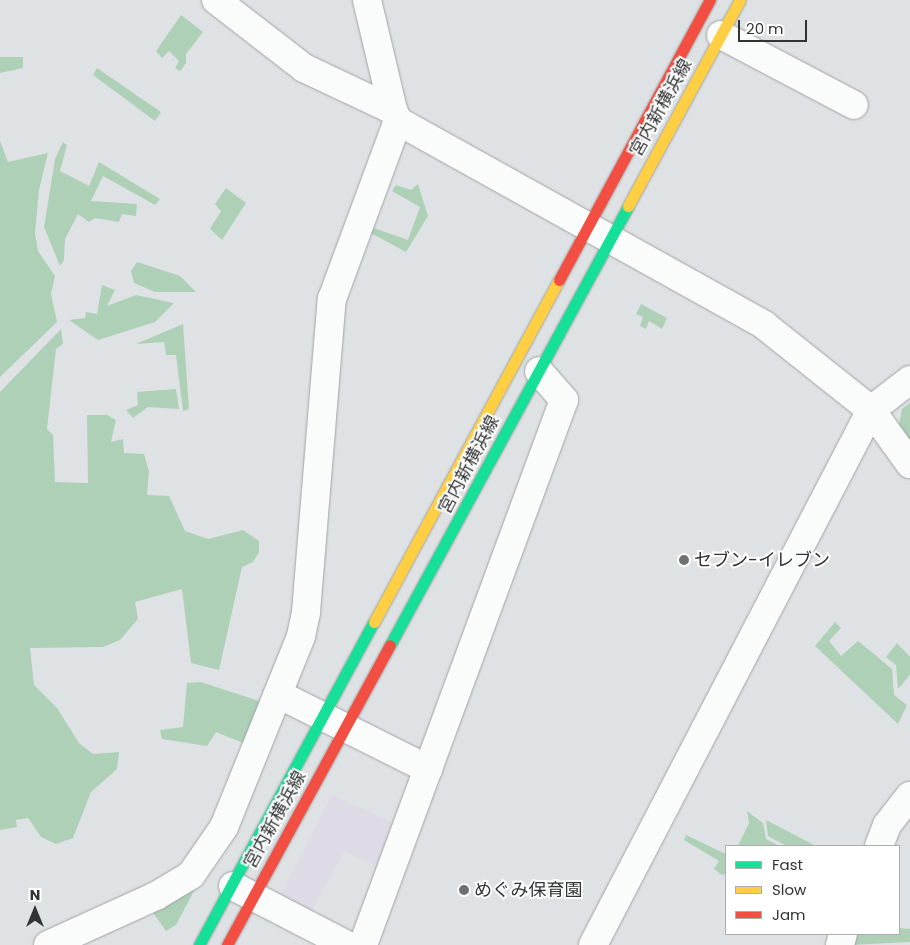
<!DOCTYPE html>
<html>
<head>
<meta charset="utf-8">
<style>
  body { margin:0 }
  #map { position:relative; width:910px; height:945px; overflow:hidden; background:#dfe2e4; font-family:Poppins,"Noto Sans JP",sans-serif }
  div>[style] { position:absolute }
  .industrial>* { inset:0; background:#dedae6 }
  .green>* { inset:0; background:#aed0b7 }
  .roads { filter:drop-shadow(0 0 1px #a1a3a4) drop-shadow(0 0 1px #a1a3a4) }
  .street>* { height:28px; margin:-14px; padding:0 14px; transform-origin:14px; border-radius:14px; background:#fafbfb }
  .fast>* { height:11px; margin:-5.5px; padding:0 5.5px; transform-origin:5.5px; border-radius:5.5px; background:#16e098 }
  .slow>* { height:11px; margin:-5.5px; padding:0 5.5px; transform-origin:5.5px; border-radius:5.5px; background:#ffcf43 }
  .jam>* { height:11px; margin:-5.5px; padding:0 5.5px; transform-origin:5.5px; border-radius:5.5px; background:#f24e42 }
  .dots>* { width:14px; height:14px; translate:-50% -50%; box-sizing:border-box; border:2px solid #fff; border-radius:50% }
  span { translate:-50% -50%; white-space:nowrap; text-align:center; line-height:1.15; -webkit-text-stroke:4px #fff; paint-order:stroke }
  .street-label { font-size:18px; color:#313334 }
  .poi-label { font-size:18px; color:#313334 }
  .left { translate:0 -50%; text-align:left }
  .legend { position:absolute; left:725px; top:845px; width:175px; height:90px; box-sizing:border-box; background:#fff; border:1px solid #adadae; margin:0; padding:6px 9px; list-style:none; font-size:15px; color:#313334 }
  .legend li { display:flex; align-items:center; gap:10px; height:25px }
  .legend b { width:25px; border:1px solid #adadae }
  .north { position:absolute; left:10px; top:885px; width:50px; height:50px; -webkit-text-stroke:4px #fff; paint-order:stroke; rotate:0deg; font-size:14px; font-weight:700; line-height:20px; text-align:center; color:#313334 }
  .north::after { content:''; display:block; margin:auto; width:18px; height:22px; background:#313334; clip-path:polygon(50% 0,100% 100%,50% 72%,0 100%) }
  .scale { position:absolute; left:738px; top:20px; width:69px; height:22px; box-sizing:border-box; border:2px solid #313334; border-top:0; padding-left:6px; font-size:15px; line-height:18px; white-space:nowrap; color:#313334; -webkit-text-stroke:4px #fff; paint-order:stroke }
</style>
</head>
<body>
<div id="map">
  <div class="industrial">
    <i style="clip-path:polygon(332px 795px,394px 823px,381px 868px,344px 851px,311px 912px,279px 898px)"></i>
  </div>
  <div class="green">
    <i style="clip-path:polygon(181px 15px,203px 32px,186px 54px,186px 63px,180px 71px,175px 68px,179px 61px,169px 51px,162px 58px,156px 51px)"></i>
    <i style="clip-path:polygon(0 57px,23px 57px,23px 68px,0 73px)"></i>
    <i style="clip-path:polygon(97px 68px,161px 112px,155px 121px,93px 75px)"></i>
    <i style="clip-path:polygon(0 141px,8px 162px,48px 153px,39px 190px,35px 233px,38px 251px,55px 276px,51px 294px,57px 322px,0 377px)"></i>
    <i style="clip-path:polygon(63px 142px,67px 145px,60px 171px,89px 186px,99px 162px,160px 199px,155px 205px,103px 176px,91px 201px,137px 204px,136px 216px,122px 214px,119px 222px,95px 218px,89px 222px,78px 214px,65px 239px,64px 260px,60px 266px,44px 227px,55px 159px)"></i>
    <i style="clip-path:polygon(418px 184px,428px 216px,406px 252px,369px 232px,371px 227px,408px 240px,420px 207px,392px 191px,396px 185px,411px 190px)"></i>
    <i style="clip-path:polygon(226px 188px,246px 203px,222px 240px,210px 229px,221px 211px,215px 204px)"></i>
    <i style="clip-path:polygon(137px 262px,180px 276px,196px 292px,155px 292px,134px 283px,131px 271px)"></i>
    <i style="clip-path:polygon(102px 285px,115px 290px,107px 306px,136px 295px,174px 303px,155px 322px,98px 340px,69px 320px,85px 318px,86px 312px,97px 314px)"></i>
    <i style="clip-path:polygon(641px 304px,667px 318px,662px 329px,649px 321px,646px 329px,640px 326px,643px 317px,636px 314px)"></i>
    <i style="clip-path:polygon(183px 324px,189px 409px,183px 411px,176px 355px,166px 355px,164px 342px,136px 344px)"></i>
    <i style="clip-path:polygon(61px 329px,63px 344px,56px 349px,47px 429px,53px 435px,55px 482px,88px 483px,87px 415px,107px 415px,116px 420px,111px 442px,123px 439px,124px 453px,144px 454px,149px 471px,147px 495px,169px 496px,185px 531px,208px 539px,243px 530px,259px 541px,259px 552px,253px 562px,242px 567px,219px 670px,191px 663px,182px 589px,135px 602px,138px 619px,120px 640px,103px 647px,30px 648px,34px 685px,57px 708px,79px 743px,93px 754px,119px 752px,117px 769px,91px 792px,73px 838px,56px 844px,41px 837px,28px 818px,16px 820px,17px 827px,0 830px,0 392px)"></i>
    <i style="clip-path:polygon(176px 389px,179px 409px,148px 407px,133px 418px,126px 410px,138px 405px,137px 392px)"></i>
    <i style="clip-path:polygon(910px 403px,910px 448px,898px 429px,902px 409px)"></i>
    <i style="clip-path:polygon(835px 622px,841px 628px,829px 641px,841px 656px,858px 641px,892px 669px,894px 695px,907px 705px,898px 724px,815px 646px)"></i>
    <i style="clip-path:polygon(897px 643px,910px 657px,910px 675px,898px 689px,896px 665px,886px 657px)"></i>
    <i style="clip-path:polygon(201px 682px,262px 702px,243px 743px,216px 732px,207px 746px,162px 739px,160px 730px,183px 727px,187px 683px)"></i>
    <i style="clip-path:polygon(747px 811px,763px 823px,766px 839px,779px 846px,738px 846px,749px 823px)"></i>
    <i style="clip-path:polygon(766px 820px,816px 846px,787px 846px,768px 836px)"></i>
    <i style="clip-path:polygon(686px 835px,726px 854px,726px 874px,722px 875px,714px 869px,719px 861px,684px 840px)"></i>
    <i style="clip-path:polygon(195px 889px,176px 925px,166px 931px,152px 911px)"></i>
    <i style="clip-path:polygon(899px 928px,910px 929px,910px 942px,850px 945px,851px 934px,899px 934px)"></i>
  </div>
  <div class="roads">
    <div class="street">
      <i style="left:216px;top:0;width:111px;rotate:37.7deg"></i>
      <i style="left:304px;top:68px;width:98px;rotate:25.3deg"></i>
      <i style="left:393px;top:110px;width:12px;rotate:66deg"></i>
      <i style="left:398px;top:121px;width:419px;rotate:29.1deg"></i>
      <i style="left:764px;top:325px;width:137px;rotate:38.5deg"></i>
      <i style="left:871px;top:410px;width:67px;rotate:54.2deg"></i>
      <i style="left:367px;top:0;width:113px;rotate:76.7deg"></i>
      <i style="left:721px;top:35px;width:150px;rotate:27.8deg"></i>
      <i style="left:278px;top:694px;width:168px;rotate:26.6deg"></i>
      <i style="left:879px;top:846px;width:22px;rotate:-69deg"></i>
      <i style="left:887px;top:825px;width:37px;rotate:-52deg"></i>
      <i style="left:233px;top:886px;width:128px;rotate:27.4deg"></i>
      <i style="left:48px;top:945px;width:119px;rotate:-24.4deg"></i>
      <i style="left:156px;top:896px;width:41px;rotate:-31deg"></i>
      <i style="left:191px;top:875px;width:58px;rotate:-55.5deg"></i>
      <i style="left:224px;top:827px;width:206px;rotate:-68deg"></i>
      <i style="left:301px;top:636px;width:25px;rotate:-78deg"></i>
      <i style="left:306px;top:612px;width:314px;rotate:-85.3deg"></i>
      <i style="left:332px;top:299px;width:190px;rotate:-69.7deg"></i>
      <i style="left:363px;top:945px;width:581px;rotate:-69.76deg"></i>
      <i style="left:564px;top:400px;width:38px;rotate:-131deg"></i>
      <i style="left:593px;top:945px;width:603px;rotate:-62.54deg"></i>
      <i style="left:871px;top:410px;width:49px;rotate:-37.6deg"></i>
      <i style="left:840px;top:945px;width:11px;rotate:-75deg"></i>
    </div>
    <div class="fast">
      <i style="left:390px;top:645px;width:499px;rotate:-61.5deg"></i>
      <i style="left:199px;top:945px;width:367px;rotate:-61.6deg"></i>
    </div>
    <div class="slow">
      <i style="left:628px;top:206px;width:234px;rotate:-61.5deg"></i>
      <i style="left:374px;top:622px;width:389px;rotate:-61.6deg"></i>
    </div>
    <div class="jam">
      <i style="left:559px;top:280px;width:318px;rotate:-61.7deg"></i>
      <i style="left:227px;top:945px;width:341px;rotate:-61.5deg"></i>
    </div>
  </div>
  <div class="dots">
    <i style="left:684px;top:560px;background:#6e7072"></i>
    <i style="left:464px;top:890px;background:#6e7072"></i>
  </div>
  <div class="street-label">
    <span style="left:661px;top:108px;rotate:-61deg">宮内新横浜線</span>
    <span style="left:469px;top:465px;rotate:-62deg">宮内新横浜線</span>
    <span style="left:275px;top:820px;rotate:-61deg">宮内新横浜線</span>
  </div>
  <div class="poi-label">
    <span class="left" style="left:694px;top:560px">セブン-イレブン</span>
    <span class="left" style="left:474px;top:890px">めぐみ保育園</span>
  </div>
  <ul class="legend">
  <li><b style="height:6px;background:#16e098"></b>Fast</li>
  <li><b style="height:6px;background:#ffcf43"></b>Slow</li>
  <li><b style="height:6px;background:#f24e42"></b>Jam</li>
  </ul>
  <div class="north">N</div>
  <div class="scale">20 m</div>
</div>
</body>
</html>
